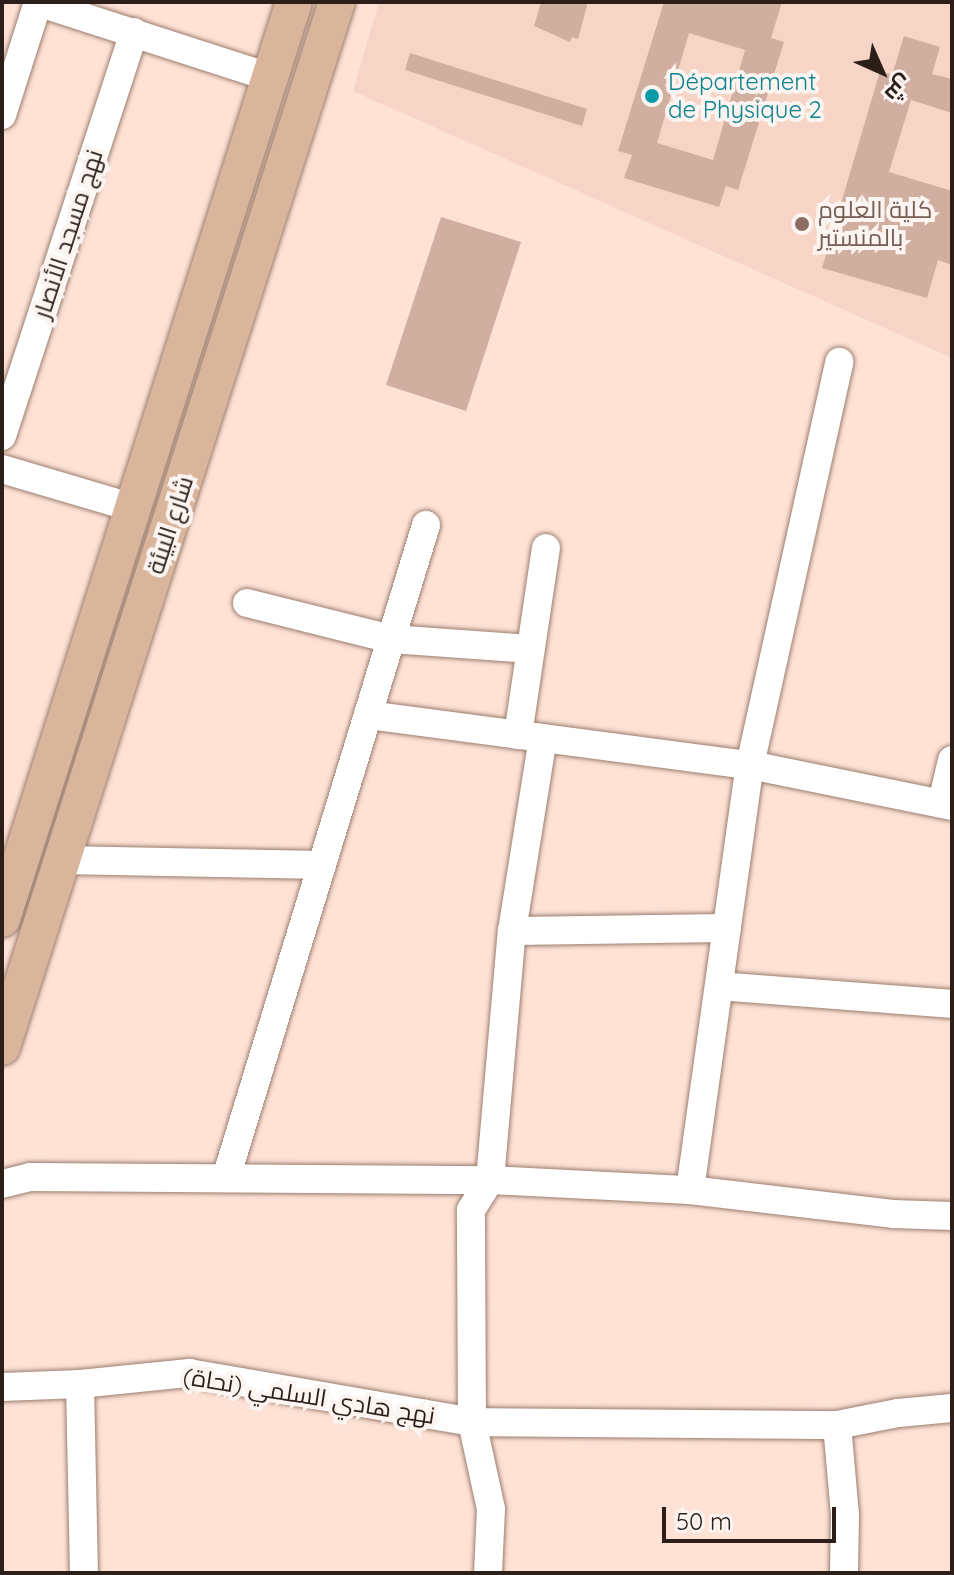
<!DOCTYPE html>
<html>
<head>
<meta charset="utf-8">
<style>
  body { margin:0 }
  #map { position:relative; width:954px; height:1575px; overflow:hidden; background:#fde2d5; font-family:Quicksand,Cairo,sans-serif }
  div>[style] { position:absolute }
  .built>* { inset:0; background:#f7d5c6 }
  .building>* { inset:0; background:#d0afa0 }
  .roads { filter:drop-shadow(0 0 2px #9c7e6f) drop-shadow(0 0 2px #9c7e6f) }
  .minor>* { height:28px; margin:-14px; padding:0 14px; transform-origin:14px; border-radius:14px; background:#fff }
  .major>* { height:36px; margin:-18px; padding:0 18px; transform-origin:18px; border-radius:18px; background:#d9b59b }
  .dots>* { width:22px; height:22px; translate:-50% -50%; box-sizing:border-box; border:4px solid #fbf4f1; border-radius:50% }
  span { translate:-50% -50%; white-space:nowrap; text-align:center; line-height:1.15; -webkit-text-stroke:8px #fbf4f1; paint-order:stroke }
  .culture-label { font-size:24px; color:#0d838f }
  .left { translate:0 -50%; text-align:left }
  .education-label { font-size:24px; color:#785e54 }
  .street-label { font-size:24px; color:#2c1f1a }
  .frame { position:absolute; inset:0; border:4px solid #2c1f1a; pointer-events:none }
  .north { position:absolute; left:842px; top:32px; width:80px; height:80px; -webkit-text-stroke:6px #fbf4f1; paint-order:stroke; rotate:135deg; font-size:22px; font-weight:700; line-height:32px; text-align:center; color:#2c1f1a }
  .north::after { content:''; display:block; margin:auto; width:28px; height:36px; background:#2c1f1a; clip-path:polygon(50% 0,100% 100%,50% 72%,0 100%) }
  .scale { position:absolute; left:662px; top:1507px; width:174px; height:36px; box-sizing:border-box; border:4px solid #2c1f1a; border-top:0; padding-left:10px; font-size:24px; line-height:28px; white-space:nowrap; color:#2c1f1a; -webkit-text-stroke:6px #fbf4f1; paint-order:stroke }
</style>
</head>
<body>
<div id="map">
  <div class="built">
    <i style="clip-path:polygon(379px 2px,952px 2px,952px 358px,353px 91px)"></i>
  </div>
  <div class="building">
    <i style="clip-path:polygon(541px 2px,588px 2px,578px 39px,572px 37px,570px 42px,534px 26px)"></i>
    <i style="clip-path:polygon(evenodd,664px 2px,782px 2px,771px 38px,784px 42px,738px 190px,726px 186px,719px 207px,624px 178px,632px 155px,618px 151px,664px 2px,689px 33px,745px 50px,713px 160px,657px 143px,689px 33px)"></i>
    <i style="clip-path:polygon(904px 36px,940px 47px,932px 74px,952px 79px,952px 113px,911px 100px,889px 172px,952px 191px,952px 265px,938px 260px,927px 298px,822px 268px,880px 71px,892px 75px)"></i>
    <i style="clip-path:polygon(410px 53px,587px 109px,582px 126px,405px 70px)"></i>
    <i style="clip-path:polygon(441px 217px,521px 242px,466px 411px,386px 385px)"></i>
  </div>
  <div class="roads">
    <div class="minor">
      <i style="left:37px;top:2px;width:244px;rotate:17.9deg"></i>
      <i style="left:2px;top:115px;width:119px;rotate:-72.3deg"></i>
      <i style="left:2px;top:436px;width:425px;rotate:-71.9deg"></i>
      <i style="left:2px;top:469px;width:138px;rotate:16.5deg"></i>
      <i style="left:247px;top:603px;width:148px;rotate:14deg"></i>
      <i style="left:391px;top:639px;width:140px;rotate:4.1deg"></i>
      <i style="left:368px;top:715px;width:385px;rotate:7.5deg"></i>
      <i style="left:750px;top:765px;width:206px;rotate:11.5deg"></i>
      <i style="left:518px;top:735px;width:189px;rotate:-81.5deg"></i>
      <i style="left:942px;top:803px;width:44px;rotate:-76.9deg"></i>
      <i style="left:62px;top:860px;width:260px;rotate:1.1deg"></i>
      <i style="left:512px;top:931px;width:215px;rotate:-0.8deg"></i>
      <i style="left:719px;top:986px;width:234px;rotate:4.4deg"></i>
      <i style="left:226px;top:1178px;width:683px;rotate:-72.97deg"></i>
      <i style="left:2px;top:1184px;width:29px;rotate:-14deg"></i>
      <i style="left:30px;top:1177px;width:460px;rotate:0.4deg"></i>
      <i style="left:490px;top:1180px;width:200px;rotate:2.9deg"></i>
      <i style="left:690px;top:1190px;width:204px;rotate:6.7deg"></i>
      <i style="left:893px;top:1214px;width:59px;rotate:1.9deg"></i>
      <i style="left:690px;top:1190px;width:429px;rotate:-82deg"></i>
      <i style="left:750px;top:765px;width:413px;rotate:-77.5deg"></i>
      <i style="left:80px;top:1384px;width:189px;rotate:88.8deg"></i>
      <i style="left:2px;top:1387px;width:78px;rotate:-2.2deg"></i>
      <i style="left:80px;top:1384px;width:110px;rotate:-5.8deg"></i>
      <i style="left:189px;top:1373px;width:287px;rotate:9.8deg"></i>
      <i style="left:472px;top:1422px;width:365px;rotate:0.5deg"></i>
      <i style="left:837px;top:1425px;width:90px;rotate:84.9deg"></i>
      <i style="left:845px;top:1515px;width:58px;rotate:91deg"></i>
      <i style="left:837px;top:1425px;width:62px;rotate:-11.1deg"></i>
      <i style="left:898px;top:1413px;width:54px;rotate:-5.3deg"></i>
      <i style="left:488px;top:1573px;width:64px;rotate:-87.3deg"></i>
      <i style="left:491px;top:1509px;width:89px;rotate:-102.3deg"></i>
      <i style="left:472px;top:1422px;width:212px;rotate:-90.3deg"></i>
      <i style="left:471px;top:1210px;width:36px;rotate:-58deg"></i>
      <i style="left:490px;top:1180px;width:250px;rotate:-85deg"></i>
      <i style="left:512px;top:931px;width:195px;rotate:-80.9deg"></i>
    </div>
    <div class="major">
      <i style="left:2px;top:919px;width:962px;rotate:-72.34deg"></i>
      <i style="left:2px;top:1047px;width:1097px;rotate:-72.23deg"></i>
    </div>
  </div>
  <div class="dots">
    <i style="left:652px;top:96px;background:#0f9aa8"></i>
    <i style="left:802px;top:224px;background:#8d6e63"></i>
  </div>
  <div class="culture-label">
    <span class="left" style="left:668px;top:96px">Département<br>de Physique 2</span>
  </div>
  <div class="education-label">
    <span class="left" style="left:818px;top:224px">كلية العلوم<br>بالمنستير</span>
  </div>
  <div class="street-label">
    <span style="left:68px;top:234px;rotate:-72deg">نهج مسجد الأنصار</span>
    <span style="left:170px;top:525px;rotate:-72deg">شارع البيئة</span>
    <span style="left:309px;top:1396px;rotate:9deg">نهج هادي السلمي (نحاة)</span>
  </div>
  <div class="frame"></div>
  <div class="north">ش</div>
  <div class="scale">50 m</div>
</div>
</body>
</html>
